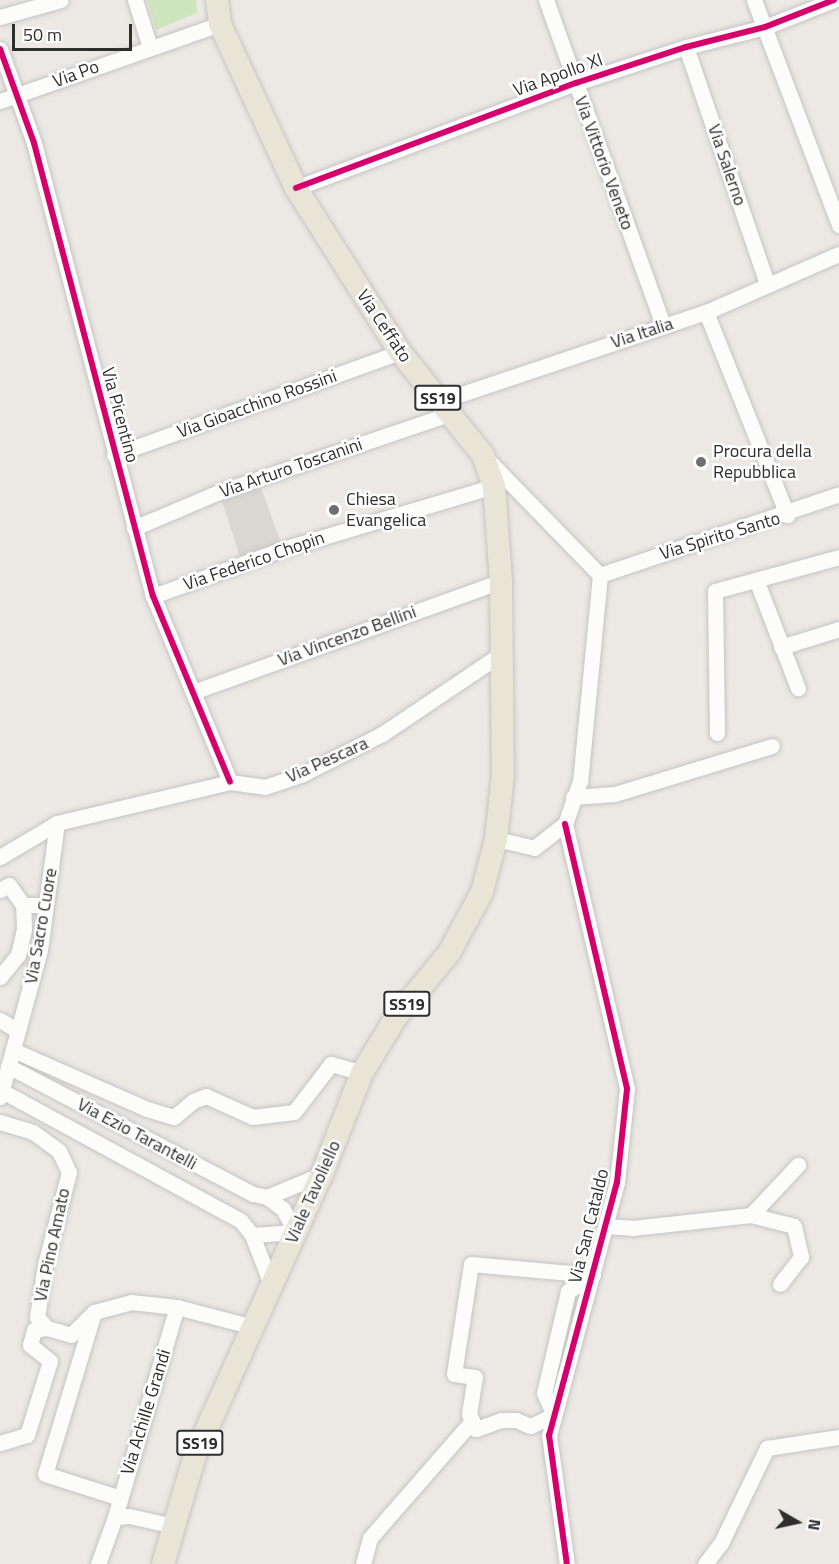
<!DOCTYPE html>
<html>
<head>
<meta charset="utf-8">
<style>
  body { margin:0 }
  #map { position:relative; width:839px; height:1564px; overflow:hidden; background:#ece8e4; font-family:"Titillium Web",sans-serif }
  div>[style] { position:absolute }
  .green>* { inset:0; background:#cee6be }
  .plaza>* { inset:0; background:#dad6d2 }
  .roads { filter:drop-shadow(0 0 2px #c5c4c5) drop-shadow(0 0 2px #c5c4c5) }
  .street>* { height:15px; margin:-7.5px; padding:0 7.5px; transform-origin:7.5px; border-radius:7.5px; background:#fcfcfb }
  .primary>* { height:22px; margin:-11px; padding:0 11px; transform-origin:11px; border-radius:11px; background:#e8e4d6 }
  .cycleway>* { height:6px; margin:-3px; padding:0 3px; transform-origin:3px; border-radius:3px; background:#d6006c }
  .dots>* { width:16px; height:16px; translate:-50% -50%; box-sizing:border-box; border:3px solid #fff; border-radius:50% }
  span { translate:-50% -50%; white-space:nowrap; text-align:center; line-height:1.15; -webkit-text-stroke:5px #fff; paint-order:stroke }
  .shield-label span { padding:2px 4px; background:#fff; border:2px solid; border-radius:4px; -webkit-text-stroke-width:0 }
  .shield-label { font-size:16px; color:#2e2e2e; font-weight:700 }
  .street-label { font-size:18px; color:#2e2e2e }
  .poi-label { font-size:18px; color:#2e2e2e }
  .left { translate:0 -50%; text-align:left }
  .north { position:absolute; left:767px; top:1492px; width:60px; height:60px; -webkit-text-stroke:4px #fff; paint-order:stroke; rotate:99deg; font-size:16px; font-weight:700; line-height:24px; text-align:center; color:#2e2e2e }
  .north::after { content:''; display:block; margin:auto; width:21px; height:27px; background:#2e2e2e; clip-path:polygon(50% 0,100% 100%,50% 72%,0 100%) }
  .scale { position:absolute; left:12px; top:24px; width:120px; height:27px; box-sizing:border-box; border:3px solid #2e2e2e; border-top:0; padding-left:8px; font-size:18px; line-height:21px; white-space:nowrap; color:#2e2e2e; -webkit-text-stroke:4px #fff; paint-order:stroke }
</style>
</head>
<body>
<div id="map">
  <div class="green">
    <i style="clip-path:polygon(147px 0,196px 0,197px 13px,156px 30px)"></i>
  </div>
  <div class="plaza">
    <i style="clip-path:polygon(258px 479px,283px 549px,242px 563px,219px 492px)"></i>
  </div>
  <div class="roads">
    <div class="street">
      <i style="left:135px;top:0;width:49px;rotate:72.3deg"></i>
      <i style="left:546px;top:0;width:345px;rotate:70.2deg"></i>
      <i style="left:754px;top:0;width:241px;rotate:69.3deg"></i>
      <i style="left:0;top:17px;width:63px;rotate:-15.6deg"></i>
      <i style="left:686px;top:47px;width:250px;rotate:71.1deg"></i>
      <i style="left:0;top:49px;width:100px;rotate:70.1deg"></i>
      <i style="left:34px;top:143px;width:468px;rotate:75.3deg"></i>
      <i style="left:153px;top:596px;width:201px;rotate:67.5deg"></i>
      <i style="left:0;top:101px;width:233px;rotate:-19.3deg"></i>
      <i style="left:296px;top:188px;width:299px;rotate:-20.6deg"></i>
      <i style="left:576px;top:83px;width:116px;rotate:-18.1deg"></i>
      <i style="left:686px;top:47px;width:81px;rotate:-14.2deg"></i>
      <i style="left:765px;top:27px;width:74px;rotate:-21.4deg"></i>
      <i style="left:706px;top:312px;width:219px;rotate:68.2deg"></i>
      <i style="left:441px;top:401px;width:280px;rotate:-18.6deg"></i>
      <i style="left:706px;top:312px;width:145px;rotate:-23.6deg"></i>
      <i style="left:114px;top:455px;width:304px;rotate:-19.8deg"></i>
      <i style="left:489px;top:461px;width:159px;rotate:45.8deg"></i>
      <i style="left:600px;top:575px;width:207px;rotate:95.5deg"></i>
      <i style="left:580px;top:781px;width:46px;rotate:109.2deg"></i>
      <i style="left:134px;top:528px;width:92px;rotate:-23deg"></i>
      <i style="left:219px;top:492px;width:244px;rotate:-18.7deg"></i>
      <i style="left:600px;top:575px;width:252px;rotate:-18.7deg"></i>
      <i style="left:757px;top:582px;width:114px;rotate:68.9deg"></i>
      <i style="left:153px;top:596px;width:138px;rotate:-19.9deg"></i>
      <i style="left:283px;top:549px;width:220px;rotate:-16.6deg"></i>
      <i style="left:781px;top:647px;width:61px;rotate:-17.2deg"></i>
      <i style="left:193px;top:692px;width:327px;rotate:-19.8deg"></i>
      <i style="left:717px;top:733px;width:142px;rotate:-90.8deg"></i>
      <i style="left:715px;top:591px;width:129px;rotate:-15.3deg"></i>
      <i style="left:573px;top:797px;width:42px;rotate:-4.1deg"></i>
      <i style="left:615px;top:794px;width:164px;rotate:-17deg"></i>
      <i style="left:565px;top:824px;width:272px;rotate:76.8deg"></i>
      <i style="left:627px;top:1089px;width:94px;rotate:96.1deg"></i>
      <i style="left:617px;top:1182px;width:262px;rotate:105deg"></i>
      <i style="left:549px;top:1435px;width:130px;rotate:82.1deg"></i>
      <i style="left:496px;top:839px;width:39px;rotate:13deg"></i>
      <i style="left:534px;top:848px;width:39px;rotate:-38deg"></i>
      <i style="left:0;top:857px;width:66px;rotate:-30.8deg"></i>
      <i style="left:57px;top:823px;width:178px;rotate:-13.3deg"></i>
      <i style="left:230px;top:782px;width:35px;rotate:8deg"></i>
      <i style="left:265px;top:787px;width:40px;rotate:-18.9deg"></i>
      <i style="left:303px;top:774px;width:89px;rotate:-26.9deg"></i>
      <i style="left:382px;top:734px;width:143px;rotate:-33.9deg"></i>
      <i style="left:0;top:890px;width:10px;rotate:-29deg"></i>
      <i style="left:9px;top:885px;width:24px;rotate:55deg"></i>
      <i style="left:23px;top:905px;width:23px"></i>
      <i style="left:0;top:977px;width:28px;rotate:-51deg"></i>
      <i style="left:18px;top:955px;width:27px;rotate:-77deg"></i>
      <i style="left:24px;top:929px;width:24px;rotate:-92deg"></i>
      <i style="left:0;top:1020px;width:21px;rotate:31deg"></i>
      <i style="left:13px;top:1050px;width:146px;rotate:23.8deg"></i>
      <i style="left:147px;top:1109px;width:28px;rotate:17deg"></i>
      <i style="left:174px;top:1117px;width:25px;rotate:-40deg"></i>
      <i style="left:193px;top:1101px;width:14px;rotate:-21deg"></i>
      <i style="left:206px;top:1096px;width:51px;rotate:24.1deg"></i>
      <i style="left:253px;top:1117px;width:41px;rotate:-7deg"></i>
      <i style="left:294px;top:1112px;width:61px;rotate:-52.4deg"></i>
      <i style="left:331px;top:1064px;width:32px;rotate:16deg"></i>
      <i style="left:8px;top:1066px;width:276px;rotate:27.6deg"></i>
      <i style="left:253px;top:1194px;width:14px;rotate:12deg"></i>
      <i style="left:267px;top:1197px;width:20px;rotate:37deg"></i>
      <i style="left:283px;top:1209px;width:26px;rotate:62deg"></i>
      <i style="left:295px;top:1232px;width:43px;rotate:176deg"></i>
      <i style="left:2px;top:1091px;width:272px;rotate:28.5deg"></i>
      <i style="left:241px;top:1221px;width:18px;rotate:52deg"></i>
      <i style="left:252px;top:1235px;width:53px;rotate:68.8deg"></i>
      <i style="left:0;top:1097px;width:152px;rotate:-74.8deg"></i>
      <i style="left:40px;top:950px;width:128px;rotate:-82.4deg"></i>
      <i style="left:0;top:1122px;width:34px;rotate:17deg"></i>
      <i style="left:33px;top:1132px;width:32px;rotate:36deg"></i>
      <i style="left:59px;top:1151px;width:23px;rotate:65deg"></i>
      <i style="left:69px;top:1172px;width:96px;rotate:104.5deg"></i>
      <i style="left:45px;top:1265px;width:53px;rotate:98.7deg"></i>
      <i style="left:37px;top:1317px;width:15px;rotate:48deg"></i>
      <i style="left:47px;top:1328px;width:25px;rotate:16deg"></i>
      <i style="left:71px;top:1335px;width:33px;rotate:-45deg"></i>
      <i style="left:94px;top:1312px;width:38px;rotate:-15deg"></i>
      <i style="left:131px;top:1302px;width:46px;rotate:6.2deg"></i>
      <i style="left:177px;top:1307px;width:79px;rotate:14.7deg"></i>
      <i style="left:267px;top:1197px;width:60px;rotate:-22.7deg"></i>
      <i style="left:751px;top:1215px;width:69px;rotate:-46.8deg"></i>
      <i style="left:606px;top:1226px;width:26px;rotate:4deg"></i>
      <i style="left:632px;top:1228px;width:120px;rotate:-6.2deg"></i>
      <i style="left:751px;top:1215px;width:44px;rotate:14.3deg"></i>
      <i style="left:794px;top:1226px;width:32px;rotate:77deg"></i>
      <i style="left:801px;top:1257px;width:34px;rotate:128deg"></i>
      <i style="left:471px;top:1264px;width:122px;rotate:5.2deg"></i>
      <i style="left:593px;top:1275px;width:30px;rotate:147deg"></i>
      <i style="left:568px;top:1291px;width:105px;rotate:103.2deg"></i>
      <i style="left:544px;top:1393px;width:24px;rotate:66deg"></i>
      <i style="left:554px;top:1415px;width:26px;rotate:155deg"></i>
      <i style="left:530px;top:1426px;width:15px;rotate:-157deg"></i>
      <i style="left:516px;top:1420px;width:15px;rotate:180deg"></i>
      <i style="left:501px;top:1420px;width:27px;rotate:160deg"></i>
      <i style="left:476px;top:1429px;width:17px;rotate:-115deg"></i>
      <i style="left:469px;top:1414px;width:37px;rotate:-81deg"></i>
      <i style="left:475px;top:1377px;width:21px;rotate:-172deg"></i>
      <i style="left:454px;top:1374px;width:111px;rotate:-81.2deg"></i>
      <i style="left:94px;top:1312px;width:169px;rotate:106.8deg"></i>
      <i style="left:45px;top:1474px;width:79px;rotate:17.7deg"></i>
      <i style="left:0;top:1443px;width:28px;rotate:-17deg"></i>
      <i style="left:27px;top:1435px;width:77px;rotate:-72.7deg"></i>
      <i style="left:50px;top:1361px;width:26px;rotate:-141deg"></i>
      <i style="left:30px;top:1345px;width:16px;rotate:-75deg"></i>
      <i style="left:34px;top:1330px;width:13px;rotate:-9deg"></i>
      <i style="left:115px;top:1517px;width:219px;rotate:-73.6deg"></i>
      <i style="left:98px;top:1564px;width:50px;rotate:-70.1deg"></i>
      <i style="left:115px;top:1517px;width:14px;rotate:-4deg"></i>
      <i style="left:129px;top:1516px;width:46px;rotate:12.5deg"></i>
      <i style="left:363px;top:1564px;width:27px;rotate:-75deg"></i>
      <i style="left:370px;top:1538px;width:155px;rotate:-48.9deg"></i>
      <i style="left:705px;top:1564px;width:26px;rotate:-53deg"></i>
      <i style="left:721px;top:1543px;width:106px;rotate:-64.2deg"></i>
      <i style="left:767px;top:1448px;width:73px;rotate:-8.7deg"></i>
    </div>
    <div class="primary">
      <i style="left:163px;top:1564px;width:114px;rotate:-73.6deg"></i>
      <i style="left:195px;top:1455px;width:308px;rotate:-65.7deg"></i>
      <i style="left:322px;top:1174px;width:109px;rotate:-68.4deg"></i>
      <i style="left:362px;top:1073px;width:66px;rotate:-58.7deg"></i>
      <i style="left:396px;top:1017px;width:83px;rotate:-50.4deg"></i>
      <i style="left:449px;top:953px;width:69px;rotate:-61.6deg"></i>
      <i style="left:482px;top:892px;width:55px;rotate:-75.2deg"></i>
      <i style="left:496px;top:839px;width:64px;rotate:-83.8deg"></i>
      <i style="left:503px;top:775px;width:194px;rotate:-90.6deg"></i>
      <i style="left:501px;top:581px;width:95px;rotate:-94.2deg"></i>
      <i style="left:494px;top:486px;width:33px;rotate:-110deg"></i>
      <i style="left:483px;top:455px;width:132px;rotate:-128.9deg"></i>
      <i style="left:400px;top:352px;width:194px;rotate:-122.4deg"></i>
      <i style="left:296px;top:188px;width:181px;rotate:-114.9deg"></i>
      <i style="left:220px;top:24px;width:24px;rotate:-97deg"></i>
    </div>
  </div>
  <div class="cycleway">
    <i style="left:0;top:49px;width:100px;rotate:70.1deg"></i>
    <i style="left:34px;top:143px;width:468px;rotate:75.3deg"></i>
    <i style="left:153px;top:596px;width:201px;rotate:67.5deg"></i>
    <i style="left:296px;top:188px;width:299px;rotate:-20.6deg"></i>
    <i style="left:576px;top:83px;width:116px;rotate:-18.1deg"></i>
    <i style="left:686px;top:47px;width:81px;rotate:-14.2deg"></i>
    <i style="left:765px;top:27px;width:74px;rotate:-21.4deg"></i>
    <i style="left:565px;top:824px;width:272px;rotate:76.8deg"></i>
    <i style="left:627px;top:1089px;width:94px;rotate:96.1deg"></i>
    <i style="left:617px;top:1182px;width:262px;rotate:105deg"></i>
    <i style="left:549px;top:1435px;width:130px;rotate:82.1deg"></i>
  </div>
  <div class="dots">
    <i style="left:701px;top:462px;background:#706f6e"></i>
    <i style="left:334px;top:510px;background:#706f6e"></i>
  </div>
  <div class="shield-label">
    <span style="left:438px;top:398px">SS19</span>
    <span style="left:407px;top:1004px">SS19</span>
    <span style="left:200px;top:1443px">SS19</span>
  </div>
  <div class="street-label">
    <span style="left:76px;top:74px;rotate:-20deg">Via Po</span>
    <span style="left:558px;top:75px;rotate:-20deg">Via Apollo XI</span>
    <span style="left:604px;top:163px;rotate:70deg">Via Vittorio Veneto</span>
    <span style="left:727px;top:165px;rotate:71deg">Via Salerno</span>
    <span style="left:384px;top:326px;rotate:56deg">Via Ceffato</span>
    <span style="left:642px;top:333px;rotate:-18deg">Via Italia</span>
    <span style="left:257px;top:404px;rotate:-20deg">Via Gioacchino Rossini</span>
    <span style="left:120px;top:415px;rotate:75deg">Via Picentino</span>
    <span style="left:291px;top:468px;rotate:-19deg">Via Arturo Toscanini</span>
    <span style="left:720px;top:536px;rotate:-17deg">Via Spirito Santo</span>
    <span style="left:254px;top:561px;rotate:-19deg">Via Federico Chopin</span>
    <span style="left:347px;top:636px;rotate:-20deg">Via Vincenzo Bellini</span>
    <span style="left:327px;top:760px;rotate:-24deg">Via Pescara</span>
    <span style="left:41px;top:926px;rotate:-80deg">Via Sacro Cuore</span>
    <span style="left:137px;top:1134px;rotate:28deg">Via Ezio Tarantelli</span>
    <span style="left:313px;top:1192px;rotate:-66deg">Viale Tavoliello</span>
    <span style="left:589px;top:1226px;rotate:-76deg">Via San Cataldo</span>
    <span style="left:52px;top:1245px;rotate:-78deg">Via Pino Amato</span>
    <span style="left:146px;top:1412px;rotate:-73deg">Via Achille Grandi</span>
  </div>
  <div class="poi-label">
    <span class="left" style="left:713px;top:462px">Procura della<br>Repubblica</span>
    <span class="left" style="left:346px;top:510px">Chiesa<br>Evangelica</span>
  </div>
  <div class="north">N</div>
  <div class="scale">50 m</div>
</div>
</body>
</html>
